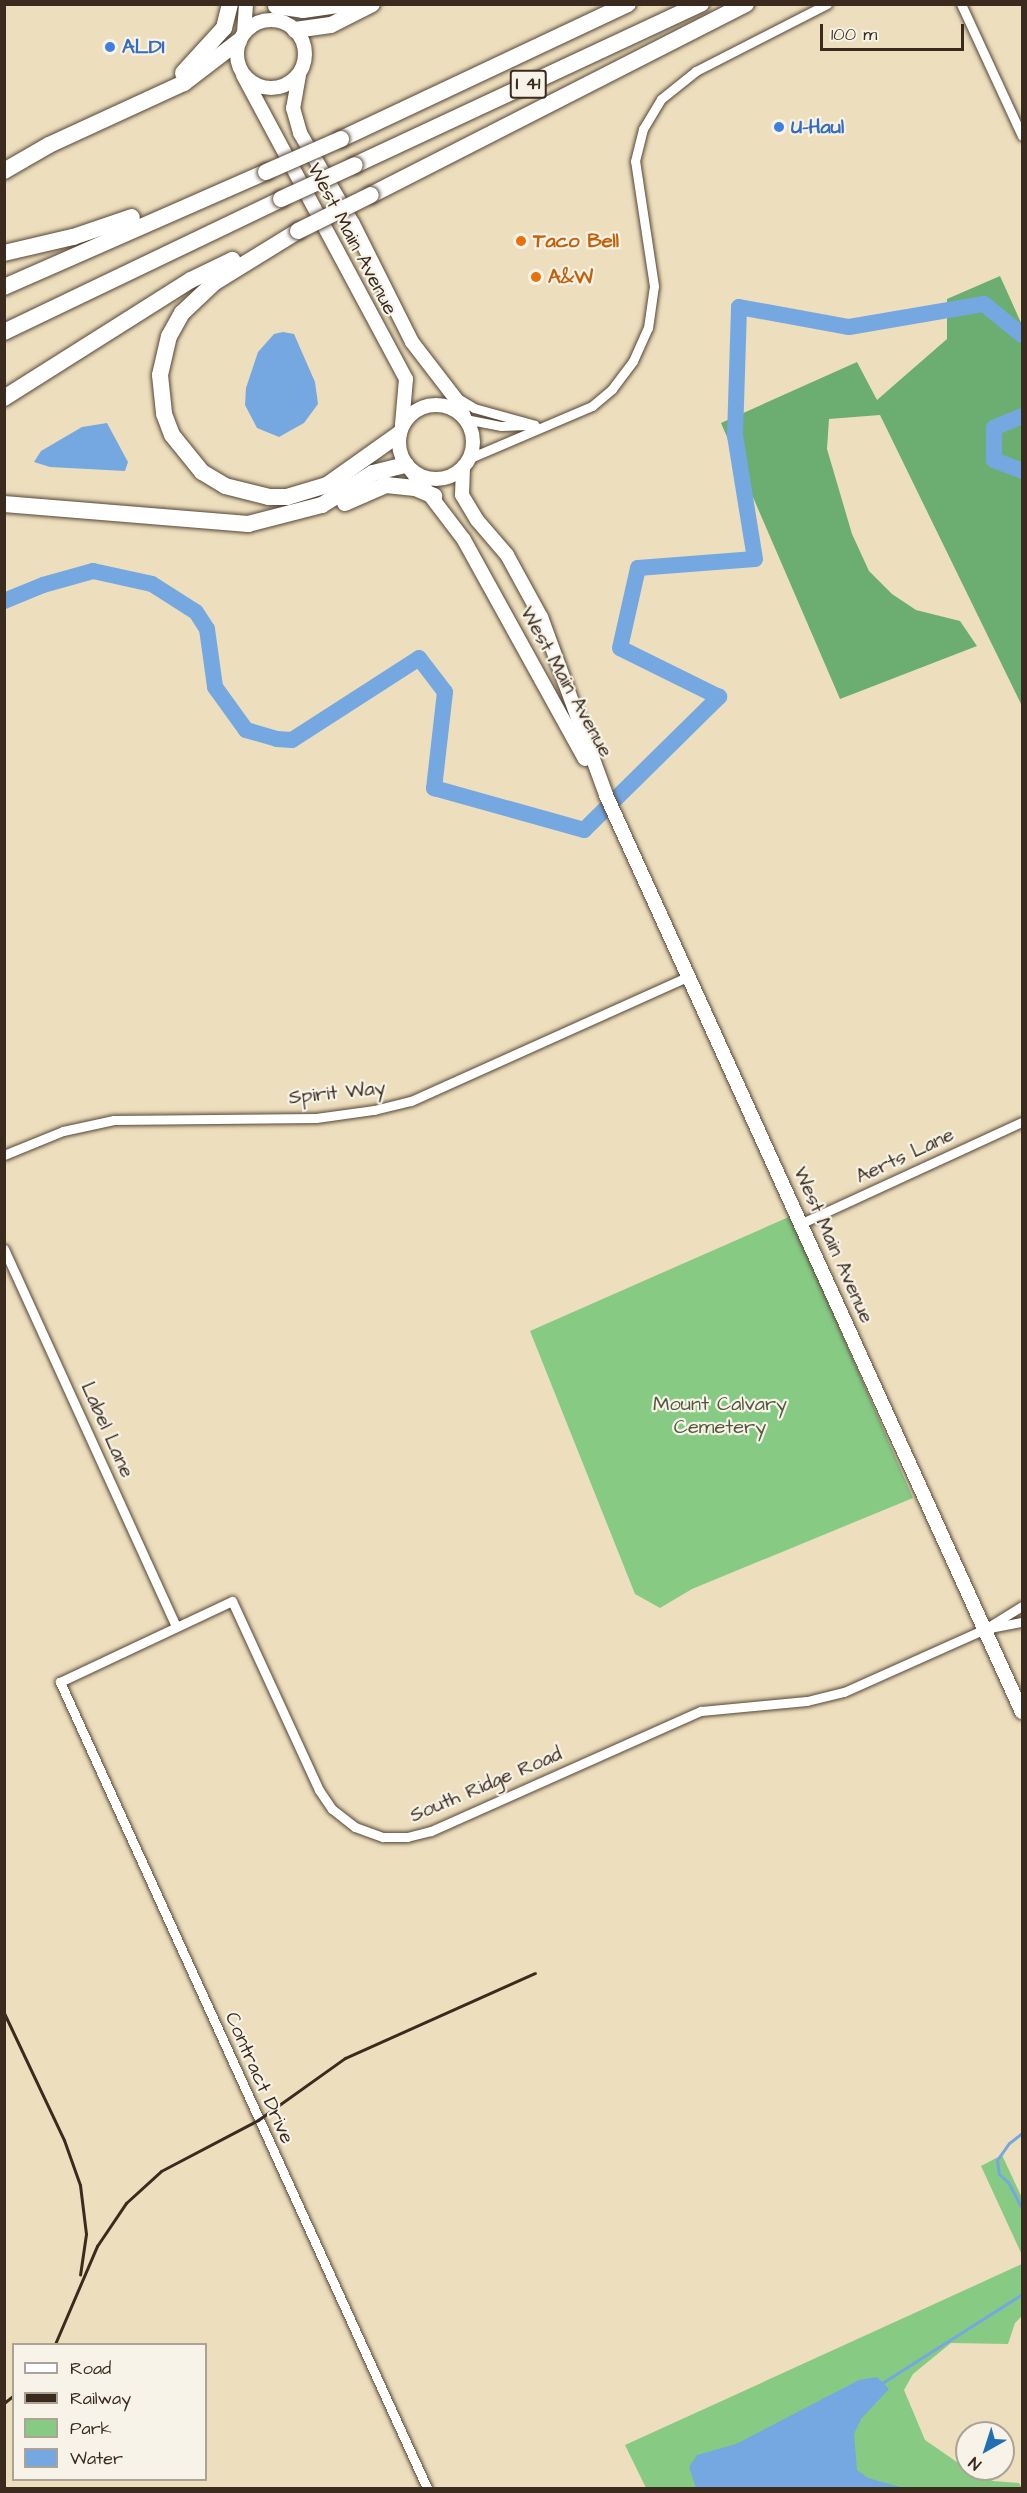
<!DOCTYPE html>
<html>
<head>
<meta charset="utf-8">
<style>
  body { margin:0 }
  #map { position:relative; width:1027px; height:2493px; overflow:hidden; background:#eddfbd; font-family:"Architects Daughter",sans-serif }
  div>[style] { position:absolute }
  .green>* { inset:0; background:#86ca84 }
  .forest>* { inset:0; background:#6cae72 }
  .water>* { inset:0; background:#75a8e1 }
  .stream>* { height:3px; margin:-1.5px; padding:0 1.5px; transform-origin:1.5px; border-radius:1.5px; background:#75a8e1 }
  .river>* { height:16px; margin:-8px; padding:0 8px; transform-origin:8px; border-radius:8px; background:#75a8e1 }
  .roads { filter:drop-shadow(0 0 2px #564536) drop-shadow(0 0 2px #564536) }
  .minor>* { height:9px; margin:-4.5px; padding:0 4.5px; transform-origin:4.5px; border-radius:4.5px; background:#fff }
  .secondary>* { height:14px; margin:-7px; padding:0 7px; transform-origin:7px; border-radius:7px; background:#fff }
  .secondary>.ring { margin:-7px; padding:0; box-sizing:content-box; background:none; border:14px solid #fff; border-radius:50% }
  .motorway>* { height:16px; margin:-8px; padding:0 8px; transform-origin:8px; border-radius:8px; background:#fff }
  .rail>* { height:3px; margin:-1.5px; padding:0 1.5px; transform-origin:1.5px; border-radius:1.5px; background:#3b2a1e }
  .bridges { filter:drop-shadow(0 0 2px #564536) drop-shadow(0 0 2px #564536) }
  .motorway-bridge>* { height:16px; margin:-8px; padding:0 8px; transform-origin:8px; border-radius:8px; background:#fff }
  .dots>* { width:16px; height:16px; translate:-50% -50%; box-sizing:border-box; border:3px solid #f7f3e8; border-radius:50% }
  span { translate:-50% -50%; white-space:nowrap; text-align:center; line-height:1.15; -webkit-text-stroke:4.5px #f7f3e8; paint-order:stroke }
  .shield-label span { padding:2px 4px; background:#f7f3e8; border:2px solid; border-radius:4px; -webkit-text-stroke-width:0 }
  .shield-label { font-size:18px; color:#3b2a1e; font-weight:700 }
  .shop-label { font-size:20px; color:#366cbe; font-weight:700 }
  .left { translate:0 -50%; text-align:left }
  .street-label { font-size:20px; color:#3b2a1e }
  .food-label { font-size:20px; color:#c56008; font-weight:700 }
  .park-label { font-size:20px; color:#525a3d }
  .frame { position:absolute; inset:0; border:6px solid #3b2a1e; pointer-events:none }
  .legend { position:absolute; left:12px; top:2343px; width:195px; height:138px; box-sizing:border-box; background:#f7f3e8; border:2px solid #aca397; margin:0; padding:8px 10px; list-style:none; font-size:18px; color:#3b2a1e }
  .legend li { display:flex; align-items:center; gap:12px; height:30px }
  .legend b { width:30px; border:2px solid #aca397 }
  .north { position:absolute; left:955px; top:2421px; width:60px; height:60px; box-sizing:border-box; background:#f7f3e8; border:2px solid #aca397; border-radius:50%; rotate:219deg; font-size:16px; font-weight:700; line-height:24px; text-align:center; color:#3b2a1e }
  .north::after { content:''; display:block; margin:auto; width:21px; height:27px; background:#1f6fb2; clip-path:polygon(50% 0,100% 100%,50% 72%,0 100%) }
  .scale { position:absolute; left:820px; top:24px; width:144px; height:27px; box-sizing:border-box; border:3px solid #3b2a1e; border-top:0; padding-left:8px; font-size:18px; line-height:21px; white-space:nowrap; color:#3b2a1e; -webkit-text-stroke:4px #f7f3e8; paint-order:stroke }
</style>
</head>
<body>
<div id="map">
  <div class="green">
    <i style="clip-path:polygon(791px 1216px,913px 1498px,692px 1589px,660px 1608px,635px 1594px,530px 1331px)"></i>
    <i style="clip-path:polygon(1002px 2155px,1022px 2198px,1022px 2255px,981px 2166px)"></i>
    <i style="clip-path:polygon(1022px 2264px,1022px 2316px,1015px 2323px,1008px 2344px,951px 2343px,913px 2374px,904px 2390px,925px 2440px,967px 2469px,993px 2481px,1019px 2483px,1022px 2488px,646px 2488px,625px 2445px)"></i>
  </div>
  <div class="forest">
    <i style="clip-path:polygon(1000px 276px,1022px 325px,1022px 706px,880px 415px,829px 419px,827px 449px,852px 534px,869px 571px,892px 594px,916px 610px,960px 621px,977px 646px,840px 699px,721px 423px,857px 362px,877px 400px,947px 339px,947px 299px)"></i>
  </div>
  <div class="water">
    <i style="clip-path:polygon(283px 332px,294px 334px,315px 382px,318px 404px,304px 423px,279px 437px,257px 428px,245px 405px,246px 388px,258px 352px,274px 334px)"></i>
    <i style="clip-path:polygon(107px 423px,128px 462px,125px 471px,50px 467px,34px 462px,41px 451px,82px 427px)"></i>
    <i style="clip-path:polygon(877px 2377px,889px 2389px,861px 2419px,854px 2434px,857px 2470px,868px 2478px,904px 2488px,696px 2488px,689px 2467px,697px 2455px,736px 2444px,859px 2380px)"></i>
  </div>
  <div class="stream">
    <i style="left:1022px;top:2133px;width:16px;rotate:142deg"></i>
    <i style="left:1009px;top:2143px;width:21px;rotate:125deg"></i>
    <i style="left:997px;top:2160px;width:14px;rotate:82deg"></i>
    <i style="left:999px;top:2174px;width:12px;rotate:42deg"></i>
    <i style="left:1008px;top:2182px;width:30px;rotate:62deg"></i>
    <i style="left:882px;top:2383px;width:166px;rotate:-32.4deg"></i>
  </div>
  <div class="river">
    <i style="left:1022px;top:416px;width:30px;rotate:157deg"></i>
    <i style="left:994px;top:428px;width:32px;rotate:90deg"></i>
    <i style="left:994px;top:460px;width:30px;rotate:21deg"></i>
    <i style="left:4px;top:601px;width:42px;rotate:-22.3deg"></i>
    <i style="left:43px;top:585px;width:52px;rotate:-15.6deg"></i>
    <i style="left:93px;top:571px;width:60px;rotate:12.4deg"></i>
    <i style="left:152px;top:584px;width:52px;rotate:32.5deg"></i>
    <i style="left:196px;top:612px;width:20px;rotate:57deg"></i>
    <i style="left:207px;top:629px;width:59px;rotate:82.1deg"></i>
    <i style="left:215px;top:687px;width:53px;rotate:54.2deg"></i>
    <i style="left:246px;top:730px;width:32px;rotate:16deg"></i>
    <i style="left:277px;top:739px;width:15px;rotate:4deg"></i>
    <i style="left:292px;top:740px;width:151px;rotate:-32.8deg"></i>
    <i style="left:419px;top:658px;width:43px;rotate:52.6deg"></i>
    <i style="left:445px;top:692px;width:97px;rotate:96.5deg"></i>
    <i style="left:434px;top:788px;width:156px;rotate:15.6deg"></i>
    <i style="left:584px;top:830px;width:190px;rotate:-44.6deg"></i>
    <i style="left:719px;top:697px;width:110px;rotate:-153.7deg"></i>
    <i style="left:620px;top:648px;width:82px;rotate:-77.3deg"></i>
    <i style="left:638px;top:568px;width:117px;rotate:-4.4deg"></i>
    <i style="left:755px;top:559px;width:125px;rotate:-99.2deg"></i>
    <i style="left:735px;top:436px;width:129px;rotate:-88.2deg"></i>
    <i style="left:739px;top:307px;width:112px;rotate:10.3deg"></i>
    <i style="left:849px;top:327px;width:137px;rotate:-9.7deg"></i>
    <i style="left:984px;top:304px;width:49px;rotate:39.2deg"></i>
  </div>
  <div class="roads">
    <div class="minor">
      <i style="left:961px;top:4px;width:145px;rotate:65.2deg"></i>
      <i style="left:456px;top:397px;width:21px;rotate:31deg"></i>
      <i style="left:474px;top:408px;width:63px;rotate:15.6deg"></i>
      <i style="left:465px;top:419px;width:37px;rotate:11deg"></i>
      <i style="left:501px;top:426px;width:27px;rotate:-2deg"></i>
      <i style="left:470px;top:458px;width:133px;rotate:-23.1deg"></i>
      <i style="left:592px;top:406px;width:26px;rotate:-40deg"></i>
      <i style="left:612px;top:389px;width:35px;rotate:-53deg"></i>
      <i style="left:633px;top:361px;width:36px;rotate:-66deg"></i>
      <i style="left:648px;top:328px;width:42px;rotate:-81.9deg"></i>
      <i style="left:654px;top:286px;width:126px;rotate:-98.6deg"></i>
      <i style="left:635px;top:161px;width:33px;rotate:-76deg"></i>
      <i style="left:643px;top:129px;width:35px;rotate:-59deg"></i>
      <i style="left:661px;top:99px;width:45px;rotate:-38.7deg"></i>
      <i style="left:696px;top:71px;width:147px;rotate:-27.1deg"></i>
      <i style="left:4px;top:1155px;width:64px;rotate:-22.1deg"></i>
      <i style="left:63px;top:1131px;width:52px;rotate:-12.2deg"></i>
      <i style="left:114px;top:1120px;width:202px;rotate:-0.6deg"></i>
      <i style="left:316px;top:1118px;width:59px;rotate:-7.9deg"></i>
      <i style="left:374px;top:1110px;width:38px;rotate:-14deg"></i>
      <i style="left:411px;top:1101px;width:305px;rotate:-24.2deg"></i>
      <i style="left:802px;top:1223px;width:242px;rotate:-24.7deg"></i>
      <i style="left:4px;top:1249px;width:415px;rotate:65.5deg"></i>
      <i style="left:990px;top:1628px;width:33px;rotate:-11deg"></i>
      <i style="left:427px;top:2488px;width:886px;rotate:-114.48deg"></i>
      <i style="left:60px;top:1682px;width:190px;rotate:-25.2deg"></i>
      <i style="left:232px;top:1601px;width:208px;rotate:65.3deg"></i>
      <i style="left:319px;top:1790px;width:23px;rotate:56deg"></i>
      <i style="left:332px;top:1809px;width:29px;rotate:38deg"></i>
      <i style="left:355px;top:1827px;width:30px;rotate:20deg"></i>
      <i style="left:383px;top:1837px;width:24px"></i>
      <i style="left:407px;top:1837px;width:25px;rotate:-14deg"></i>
      <i style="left:431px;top:1831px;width:295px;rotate:-24deg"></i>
      <i style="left:701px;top:1711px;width:106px;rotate:-5.4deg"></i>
      <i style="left:807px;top:1701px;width:38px;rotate:-14deg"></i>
      <i style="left:844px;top:1692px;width:154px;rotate:-24.1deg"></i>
      <i style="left:985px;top:1629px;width:44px;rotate:-31.9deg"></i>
    </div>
    <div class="secondary">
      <i class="ring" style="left:237px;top:20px;width:54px;height:54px"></i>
      <i style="left:244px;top:33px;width:29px;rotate:-86deg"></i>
      <i style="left:243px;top:75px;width:345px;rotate:61.8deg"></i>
      <i style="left:406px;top:379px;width:46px;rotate:95deg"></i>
      <i style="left:299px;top:75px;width:34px;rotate:100deg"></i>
      <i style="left:293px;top:108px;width:26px;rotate:74deg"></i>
      <i style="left:300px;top:133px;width:105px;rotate:59.8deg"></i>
      <i style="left:353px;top:224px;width:132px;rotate:63.4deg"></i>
      <i style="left:412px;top:342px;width:77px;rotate:52.4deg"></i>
      <i style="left:459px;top:403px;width:15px;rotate:70deg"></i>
      <i class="ring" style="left:399px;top:405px;width:60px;height:60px"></i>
      <i style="left:463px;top:467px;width:28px;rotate:92deg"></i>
      <i style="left:462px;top:495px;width:29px;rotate:59deg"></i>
      <i style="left:477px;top:520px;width:46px;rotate:49.4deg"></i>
      <i style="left:507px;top:555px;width:71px;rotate:61.3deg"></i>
      <i style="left:541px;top:617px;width:189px;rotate:69.9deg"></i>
      <i style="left:606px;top:795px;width:1007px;rotate:65.6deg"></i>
      <i style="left:410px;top:469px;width:89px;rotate:52.7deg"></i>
      <i style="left:464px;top:540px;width:250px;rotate:61.1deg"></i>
    </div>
    <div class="motorway">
      <i style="left:276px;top:6px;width:27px;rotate:8deg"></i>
      <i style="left:303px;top:10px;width:42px;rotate:-8.1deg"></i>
      <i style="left:295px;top:30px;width:36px;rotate:-8deg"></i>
      <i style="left:331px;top:25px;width:46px;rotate:-27.1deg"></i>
      <i style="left:183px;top:73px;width:61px;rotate:-47.7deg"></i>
      <i style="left:224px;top:28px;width:25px;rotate:-76deg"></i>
      <i style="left:341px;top:139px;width:317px;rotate:-25.2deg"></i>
      <i style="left:355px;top:165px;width:382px;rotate:-25deg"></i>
      <i style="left:4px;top:171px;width:52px;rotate:-30deg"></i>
      <i style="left:49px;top:145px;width:149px;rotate:-24.7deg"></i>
      <i style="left:184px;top:83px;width:69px;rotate:-37.4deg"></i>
      <i style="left:371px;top:195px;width:421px;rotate:-27deg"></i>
      <i style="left:298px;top:231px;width:97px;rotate:148.4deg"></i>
      <i style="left:215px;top:282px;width:45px;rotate:136.8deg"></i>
      <i style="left:182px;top:313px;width:26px;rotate:119deg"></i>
      <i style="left:169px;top:336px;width:40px;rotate:103deg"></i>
      <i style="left:160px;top:375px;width:39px;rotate:84deg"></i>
      <i style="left:164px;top:414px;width:22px;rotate:69deg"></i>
      <i style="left:172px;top:435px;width:48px;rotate:51deg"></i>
      <i style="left:202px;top:472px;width:27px;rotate:31deg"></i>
      <i style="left:225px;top:486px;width:45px;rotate:14deg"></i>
      <i style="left:269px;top:497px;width:18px"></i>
      <i style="left:287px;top:497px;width:42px;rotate:-16.7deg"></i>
      <i style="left:327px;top:485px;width:88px;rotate:-35.3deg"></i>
      <i style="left:4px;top:253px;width:71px;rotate:-13.1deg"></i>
      <i style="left:73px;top:237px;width:62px;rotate:-18.7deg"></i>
      <i style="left:4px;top:287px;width:286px;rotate:-23.7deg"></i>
      <i style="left:4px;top:332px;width:307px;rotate:-25.6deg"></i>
      <i style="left:4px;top:398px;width:221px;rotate:-32.3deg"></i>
      <i style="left:191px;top:280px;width:46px;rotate:-26deg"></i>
      <i style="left:345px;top:503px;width:45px;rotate:-23.7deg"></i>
      <i style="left:386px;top:485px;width:29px;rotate:6deg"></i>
      <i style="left:415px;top:488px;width:21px;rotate:23deg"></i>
      <i style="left:4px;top:504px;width:245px;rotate:4.7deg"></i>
      <i style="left:248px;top:524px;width:76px;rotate:-14.4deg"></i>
      <i style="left:322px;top:505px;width:60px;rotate:-32.1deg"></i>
      <i style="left:373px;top:473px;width:34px;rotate:-14deg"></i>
    </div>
  </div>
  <div class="rail">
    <i style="left:4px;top:2013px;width:140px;rotate:64.7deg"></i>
    <i style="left:64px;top:2140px;width:48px;rotate:70.4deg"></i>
    <i style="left:80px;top:2185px;width:49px;rotate:83deg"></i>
    <i style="left:86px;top:2234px;width:41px;rotate:98.3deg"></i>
    <i style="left:55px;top:2344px;width:107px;rotate:-66.8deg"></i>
    <i style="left:97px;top:2246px;width:52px;rotate:-56deg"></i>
    <i style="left:126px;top:2203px;width:47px;rotate:-42.4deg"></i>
    <i style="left:161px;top:2171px;width:110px;rotate:-27.7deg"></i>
    <i style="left:258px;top:2120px;width:107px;rotate:-35.5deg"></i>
    <i style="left:345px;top:2058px;width:208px;rotate:-24.1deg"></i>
    <i style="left:4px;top:2403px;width:13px;rotate:-39deg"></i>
  </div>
  <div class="bridges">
    <div class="motorway-bridge">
      <i style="left:266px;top:172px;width:82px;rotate:-23.7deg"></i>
      <i style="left:281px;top:199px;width:81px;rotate:-24.7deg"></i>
      <i style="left:298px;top:231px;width:81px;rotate:-26.3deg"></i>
    </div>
  </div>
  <div class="dots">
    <i style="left:110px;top:47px;background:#3f7fe0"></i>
    <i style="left:779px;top:127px;background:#3f7fe0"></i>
    <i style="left:521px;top:241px;background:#e8710a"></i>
    <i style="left:536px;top:277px;background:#e8710a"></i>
  </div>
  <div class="shield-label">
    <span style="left:528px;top:84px">I 41</span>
  </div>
  <div class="shop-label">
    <span class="left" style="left:122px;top:47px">ALDI</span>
    <span class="left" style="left:791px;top:127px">U-Haul</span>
  </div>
  <div class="street-label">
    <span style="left:352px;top:239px;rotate:62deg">West Main Avenue</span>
    <span style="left:566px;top:682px;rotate:61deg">West Main Avenue</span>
    <span style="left:337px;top:1093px;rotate:-6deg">Spirit Way</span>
    <span style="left:905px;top:1156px;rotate:-25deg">Aerts Lane</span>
    <span style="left:833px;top:1245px;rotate:66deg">West Main Avenue</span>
    <span style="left:107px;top:1430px;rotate:66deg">Label Lane</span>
    <span style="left:486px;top:1785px;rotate:-23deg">South Ridge Road</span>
    <span style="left:259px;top:2078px;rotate:66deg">Contract Drive</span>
  </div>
  <div class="food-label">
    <span class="left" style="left:533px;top:241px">Taco Bell</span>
    <span class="left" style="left:548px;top:277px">A&amp;W</span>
  </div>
  <div class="park-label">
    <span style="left:720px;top:1416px">Mount Calvary<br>Cemetery</span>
  </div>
  <div class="frame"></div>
  <ul class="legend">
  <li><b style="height:8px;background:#fff"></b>Road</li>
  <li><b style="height:8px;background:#3b2a1e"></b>Railway</li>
  <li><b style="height:16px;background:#86ca84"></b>Park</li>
  <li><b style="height:16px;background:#75a8e1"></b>Water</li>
  </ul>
  <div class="north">N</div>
  <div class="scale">100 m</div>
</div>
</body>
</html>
